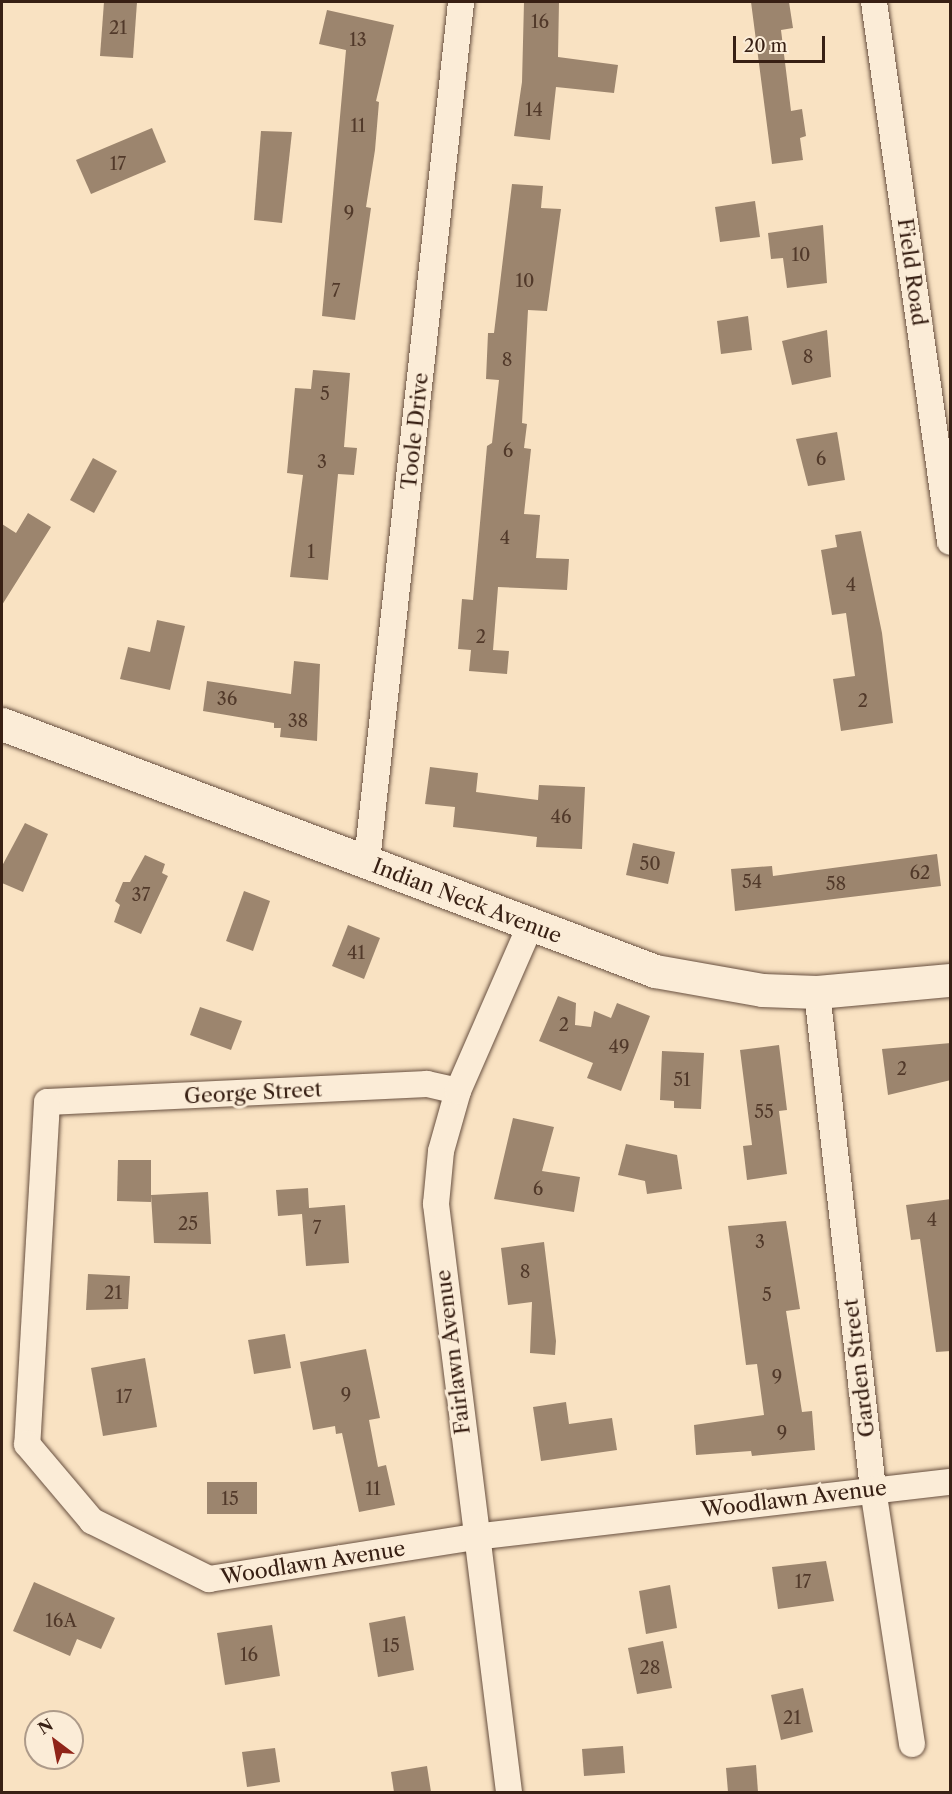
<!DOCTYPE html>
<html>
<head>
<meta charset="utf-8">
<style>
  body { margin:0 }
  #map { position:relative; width:952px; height:1794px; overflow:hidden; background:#f9e2c2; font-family:"Libre Caslon Text",serif }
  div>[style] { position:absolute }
  .building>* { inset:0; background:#9c856e }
  .roads { filter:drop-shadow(0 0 2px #685040) drop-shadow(0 0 2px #685040) }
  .minor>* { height:26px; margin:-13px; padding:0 13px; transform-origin:13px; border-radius:13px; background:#fbecd7 }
  .tertiary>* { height:33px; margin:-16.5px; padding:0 16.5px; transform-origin:16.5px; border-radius:16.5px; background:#fbecd7 }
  span { translate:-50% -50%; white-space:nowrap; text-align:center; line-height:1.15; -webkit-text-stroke:6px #fbecd7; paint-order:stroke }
  .number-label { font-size:18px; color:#51392a }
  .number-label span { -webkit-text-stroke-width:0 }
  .street-label { font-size:21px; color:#382014 }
  .frame { position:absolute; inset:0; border:3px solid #382014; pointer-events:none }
  .north { position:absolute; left:24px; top:1710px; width:60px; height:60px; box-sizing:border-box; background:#fbecd7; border:2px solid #ad9a89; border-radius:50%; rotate:328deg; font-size:16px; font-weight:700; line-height:24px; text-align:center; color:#382014 }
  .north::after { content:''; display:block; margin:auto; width:21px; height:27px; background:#8f2418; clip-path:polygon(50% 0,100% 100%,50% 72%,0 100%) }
  .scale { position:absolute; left:733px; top:36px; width:92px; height:27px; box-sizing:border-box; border:3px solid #382014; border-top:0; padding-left:8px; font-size:18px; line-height:21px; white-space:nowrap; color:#382014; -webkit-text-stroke:4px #fbecd7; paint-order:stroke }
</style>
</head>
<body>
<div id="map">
  <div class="building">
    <i style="clip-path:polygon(104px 2px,137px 2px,133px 58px,100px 56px)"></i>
    <i style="clip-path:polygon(524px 2px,559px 2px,558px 57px,618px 65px,614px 93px,556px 87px,550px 140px,514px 136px,522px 82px)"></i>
    <i style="clip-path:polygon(751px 2px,789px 2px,793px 28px,781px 30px,791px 111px,802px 109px,806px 136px,800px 138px,803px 160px,772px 164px)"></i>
    <i style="clip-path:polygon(327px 10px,394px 25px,376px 101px,379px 102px,375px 150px,366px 207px,371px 208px,355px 320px,322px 316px,346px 50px,319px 44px)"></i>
    <i style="clip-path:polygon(152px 128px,166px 162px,91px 194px,76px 160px)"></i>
    <i style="clip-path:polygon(261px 131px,292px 132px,282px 223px,254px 220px)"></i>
    <i style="clip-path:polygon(512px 184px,543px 186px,541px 208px,561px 209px,547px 311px,528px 310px,522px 423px,527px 424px,524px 448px,531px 449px,524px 514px,540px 515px,536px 558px,569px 559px,567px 590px,498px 587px,493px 650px,509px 651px,507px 674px,469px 671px,471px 650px,458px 649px,462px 599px,473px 600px,487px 446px,492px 443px,499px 380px,486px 379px,488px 333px,494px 333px)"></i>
    <i style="clip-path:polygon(755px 201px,760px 237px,720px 242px,715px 207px)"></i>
    <i style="clip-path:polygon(823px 225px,827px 283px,787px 288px,783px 258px,771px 259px,768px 233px)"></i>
    <i style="clip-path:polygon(748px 316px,752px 350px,721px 354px,717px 321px)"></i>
    <i style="clip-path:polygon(827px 330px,831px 377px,792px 385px,782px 341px)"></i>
    <i style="clip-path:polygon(313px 370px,350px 373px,344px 447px,357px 448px,354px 475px,338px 474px,328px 580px,290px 577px,303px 475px,287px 473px,295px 388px,311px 389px)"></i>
    <i style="clip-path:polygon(837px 432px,845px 480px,808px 486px,796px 439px)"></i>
    <i style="clip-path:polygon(93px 458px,117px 471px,94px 513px,70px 500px)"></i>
    <i style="clip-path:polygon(28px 513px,51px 527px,2px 605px,2px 524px,16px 533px)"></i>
    <i style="clip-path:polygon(861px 531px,882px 633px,893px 723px,841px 731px,833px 679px,855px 676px,846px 613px,832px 615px,821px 550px,837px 547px,835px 535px)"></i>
    <i style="clip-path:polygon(157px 620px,185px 626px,170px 690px,120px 679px,128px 647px,150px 652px)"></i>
    <i style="clip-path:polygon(294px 661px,320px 664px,317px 741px,280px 737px,281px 728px,274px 728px,274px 723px,203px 711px,207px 681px,291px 694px)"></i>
    <i style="clip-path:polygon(430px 767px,478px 773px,476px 792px,538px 800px,539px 785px,585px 787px,582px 849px,536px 847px,537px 837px,453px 827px,455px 807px,425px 804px)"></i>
    <i style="clip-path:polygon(25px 823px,48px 834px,23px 892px,2px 883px,2px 866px)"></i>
    <i style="clip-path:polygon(633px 843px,675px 852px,668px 884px,626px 875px)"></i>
    <i style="clip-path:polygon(937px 854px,941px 886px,735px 911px,731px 869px,772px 866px,773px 876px)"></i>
    <i style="clip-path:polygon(145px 855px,165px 864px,162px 873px,168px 876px,141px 934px,114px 922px,120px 905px,115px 901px,123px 882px,130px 882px)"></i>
    <i style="clip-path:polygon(244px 891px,270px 901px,253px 951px,226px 941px)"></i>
    <i style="clip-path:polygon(348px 925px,380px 938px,364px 979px,332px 966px)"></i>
    <i style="clip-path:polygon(558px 996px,576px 1003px,575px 1025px,591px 1027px,594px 1011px,611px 1018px,617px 1003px,650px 1016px,621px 1091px,587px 1078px,593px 1063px,539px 1041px)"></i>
    <i style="clip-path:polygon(200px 1007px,242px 1021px,231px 1050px,190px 1035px)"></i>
    <i style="clip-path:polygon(951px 1043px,951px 1080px,888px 1095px,882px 1049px)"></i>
    <i style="clip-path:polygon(779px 1045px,787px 1110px,779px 1111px,787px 1174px,747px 1180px,743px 1146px,752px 1145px,740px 1050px)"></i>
    <i style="clip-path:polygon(662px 1051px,704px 1053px,701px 1109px,674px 1108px,674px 1101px,660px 1100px)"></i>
    <i style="clip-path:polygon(513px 1118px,554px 1127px,542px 1171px,580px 1177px,574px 1212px,494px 1199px)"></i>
    <i style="clip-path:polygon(626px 1144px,677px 1155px,682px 1189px,647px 1194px,645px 1181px,618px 1175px)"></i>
    <i style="clip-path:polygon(118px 1160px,151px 1160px,151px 1202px,117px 1201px)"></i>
    <i style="clip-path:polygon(308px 1188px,309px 1208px,345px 1205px,349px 1263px,306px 1266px,302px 1214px,278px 1216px,276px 1190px)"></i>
    <i style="clip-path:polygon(208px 1192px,211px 1244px,154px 1243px,151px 1195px)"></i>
    <i style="clip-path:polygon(951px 1199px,951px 1351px,936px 1352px,920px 1239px,911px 1240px,906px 1205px)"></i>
    <i style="clip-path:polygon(786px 1221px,800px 1309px,786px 1311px,802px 1412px,812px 1411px,815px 1450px,752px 1456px,751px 1451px,696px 1455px,694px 1425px,764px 1415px,757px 1364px,746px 1365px,728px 1226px)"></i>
    <i style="clip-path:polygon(544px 1242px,556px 1341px,555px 1355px,530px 1353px,532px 1302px,508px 1305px,501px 1248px)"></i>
    <i style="clip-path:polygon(88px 1274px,130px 1276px,128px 1309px,86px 1310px)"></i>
    <i style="clip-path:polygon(285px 1334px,291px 1368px,254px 1374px,248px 1340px)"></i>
    <i style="clip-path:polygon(366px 1349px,380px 1418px,369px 1420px,378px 1467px,386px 1465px,395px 1505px,359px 1512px,342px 1433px,336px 1434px,335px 1426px,313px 1430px,300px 1362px)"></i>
    <i style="clip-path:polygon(145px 1358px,157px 1427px,103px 1436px,91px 1368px)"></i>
    <i style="clip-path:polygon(566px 1402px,569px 1424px,612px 1418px,617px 1450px,541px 1461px,533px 1407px)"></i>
    <i style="clip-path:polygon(207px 1482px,257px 1482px,257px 1514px,207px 1514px)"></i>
    <i style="clip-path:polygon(826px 1561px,834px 1601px,778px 1609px,772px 1567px)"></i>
    <i style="clip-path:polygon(34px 1582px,115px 1618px,101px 1649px,77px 1639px,70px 1656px,13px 1631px)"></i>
    <i style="clip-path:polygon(670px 1585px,677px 1628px,646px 1634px,639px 1591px)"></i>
    <i style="clip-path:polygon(405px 1616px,414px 1670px,378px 1677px,369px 1623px)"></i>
    <i style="clip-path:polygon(272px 1625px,280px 1676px,225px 1685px,217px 1633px)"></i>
    <i style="clip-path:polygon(663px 1641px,672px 1688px,637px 1694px,628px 1648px)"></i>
    <i style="clip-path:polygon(803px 1688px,813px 1732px,781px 1740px,771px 1695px)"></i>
    <i style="clip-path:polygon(623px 1746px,625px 1773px,584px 1776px,582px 1749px)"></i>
    <i style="clip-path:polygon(275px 1748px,280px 1782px,247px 1787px,242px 1752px)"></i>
    <i style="clip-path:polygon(756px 1765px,758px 1792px,728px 1792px,726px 1768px)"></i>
    <i style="clip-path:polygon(427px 1766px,431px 1792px,394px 1792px,391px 1772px)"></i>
  </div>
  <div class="roads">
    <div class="minor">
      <i style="left:874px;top:2px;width:545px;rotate:81.99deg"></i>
      <i style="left:367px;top:861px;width:864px;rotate:-83.75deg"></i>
      <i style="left:817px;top:992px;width:500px;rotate:83.57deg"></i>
      <i style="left:873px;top:1489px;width:258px;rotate:81.3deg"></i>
      <i style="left:458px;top:1091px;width:32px;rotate:-167deg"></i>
      <i style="left:427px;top:1084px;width:380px;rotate:177.3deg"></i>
      <i style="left:47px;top:1102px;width:343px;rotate:93.3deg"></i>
      <i style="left:27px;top:1444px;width:101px;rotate:49.8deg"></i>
      <i style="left:92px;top:1521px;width:131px;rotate:26.4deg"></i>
      <i style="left:209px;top:1579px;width:268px;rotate:-9deg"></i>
      <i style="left:474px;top:1537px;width:479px;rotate:-6.6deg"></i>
      <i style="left:509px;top:1792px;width:593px;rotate:-97.08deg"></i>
      <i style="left:436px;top:1204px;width:53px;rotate:-84.6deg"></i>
      <i style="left:441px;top:1151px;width:62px;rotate:-74.2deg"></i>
      <i style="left:458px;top:1091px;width:180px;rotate:-66.4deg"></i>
    </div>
    <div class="tertiary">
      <i style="left:2px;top:724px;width:698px;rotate:20.72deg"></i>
      <i style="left:655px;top:971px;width:109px;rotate:10.1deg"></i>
      <i style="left:762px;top:990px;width:55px;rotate:2.1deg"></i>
      <i style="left:817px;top:992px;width:134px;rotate:-5.2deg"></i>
    </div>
  </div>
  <div class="number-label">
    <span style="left:540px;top:22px">16</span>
    <span style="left:118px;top:28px">21</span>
    <span style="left:358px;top:40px">13</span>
    <span style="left:534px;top:110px">14</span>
    <span style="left:358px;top:126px">11</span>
    <span style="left:118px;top:164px">17</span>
    <span style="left:349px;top:213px">9</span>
    <span style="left:801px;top:255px">10</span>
    <span style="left:525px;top:281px">10</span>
    <span style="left:336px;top:291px">7</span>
    <span style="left:808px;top:357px">8</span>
    <span style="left:507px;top:360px">8</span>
    <span style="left:325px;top:394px">5</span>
    <span style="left:508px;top:451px">6</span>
    <span style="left:821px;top:459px">6</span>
    <span style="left:322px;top:462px">3</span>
    <span style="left:505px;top:538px">4</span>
    <span style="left:311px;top:552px">1</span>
    <span style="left:851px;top:585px">4</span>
    <span style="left:481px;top:637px">2</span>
    <span style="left:227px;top:699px">36</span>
    <span style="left:863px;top:701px">2</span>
    <span style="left:298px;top:721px">38</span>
    <span style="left:561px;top:817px">46</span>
    <span style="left:650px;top:864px">50</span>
    <span style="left:920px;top:873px">62</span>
    <span style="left:752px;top:882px">54</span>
    <span style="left:836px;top:884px">58</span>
    <span style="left:141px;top:895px">37</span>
    <span style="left:356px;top:953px">41</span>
    <span style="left:564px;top:1025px">2</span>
    <span style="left:619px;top:1047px">49</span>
    <span style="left:902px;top:1069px">2</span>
    <span style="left:682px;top:1080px">51</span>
    <span style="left:764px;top:1112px">55</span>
    <span style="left:538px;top:1189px">6</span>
    <span style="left:932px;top:1220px">4</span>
    <span style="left:188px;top:1224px">25</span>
    <span style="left:317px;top:1228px">7</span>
    <span style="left:760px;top:1242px">3</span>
    <span style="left:525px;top:1272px">8</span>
    <span style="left:113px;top:1293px">21</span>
    <span style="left:767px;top:1295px">5</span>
    <span style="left:777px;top:1377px">9</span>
    <span style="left:346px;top:1395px">9</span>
    <span style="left:124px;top:1397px">17</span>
    <span style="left:782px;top:1433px">9</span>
    <span style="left:373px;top:1489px">11</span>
    <span style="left:230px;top:1499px">15</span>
    <span style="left:803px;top:1582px">17</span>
    <span style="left:61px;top:1621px">16A</span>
    <span style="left:391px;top:1646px">15</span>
    <span style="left:249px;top:1655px">16</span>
    <span style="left:650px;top:1668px">28</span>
    <span style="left:792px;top:1718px">21</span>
  </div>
  <div class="street-label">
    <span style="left:912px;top:272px;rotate:82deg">Field Road</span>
    <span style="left:415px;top:431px;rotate:-84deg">Toole Drive</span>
    <span style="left:467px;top:901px;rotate:21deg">Indian Neck Avenue</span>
    <span style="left:253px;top:1093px;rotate:-3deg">George Street</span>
    <span style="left:453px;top:1352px;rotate:-97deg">Fairlawn Avenue</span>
    <span style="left:859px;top:1368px;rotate:-97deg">Garden Street</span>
    <span style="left:794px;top:1499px;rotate:-7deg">Woodlawn Avenue</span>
    <span style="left:313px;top:1563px;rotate:-9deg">Woodlawn Avenue</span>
  </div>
  <div class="frame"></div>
  <div class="north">N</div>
  <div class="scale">20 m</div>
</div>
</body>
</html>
